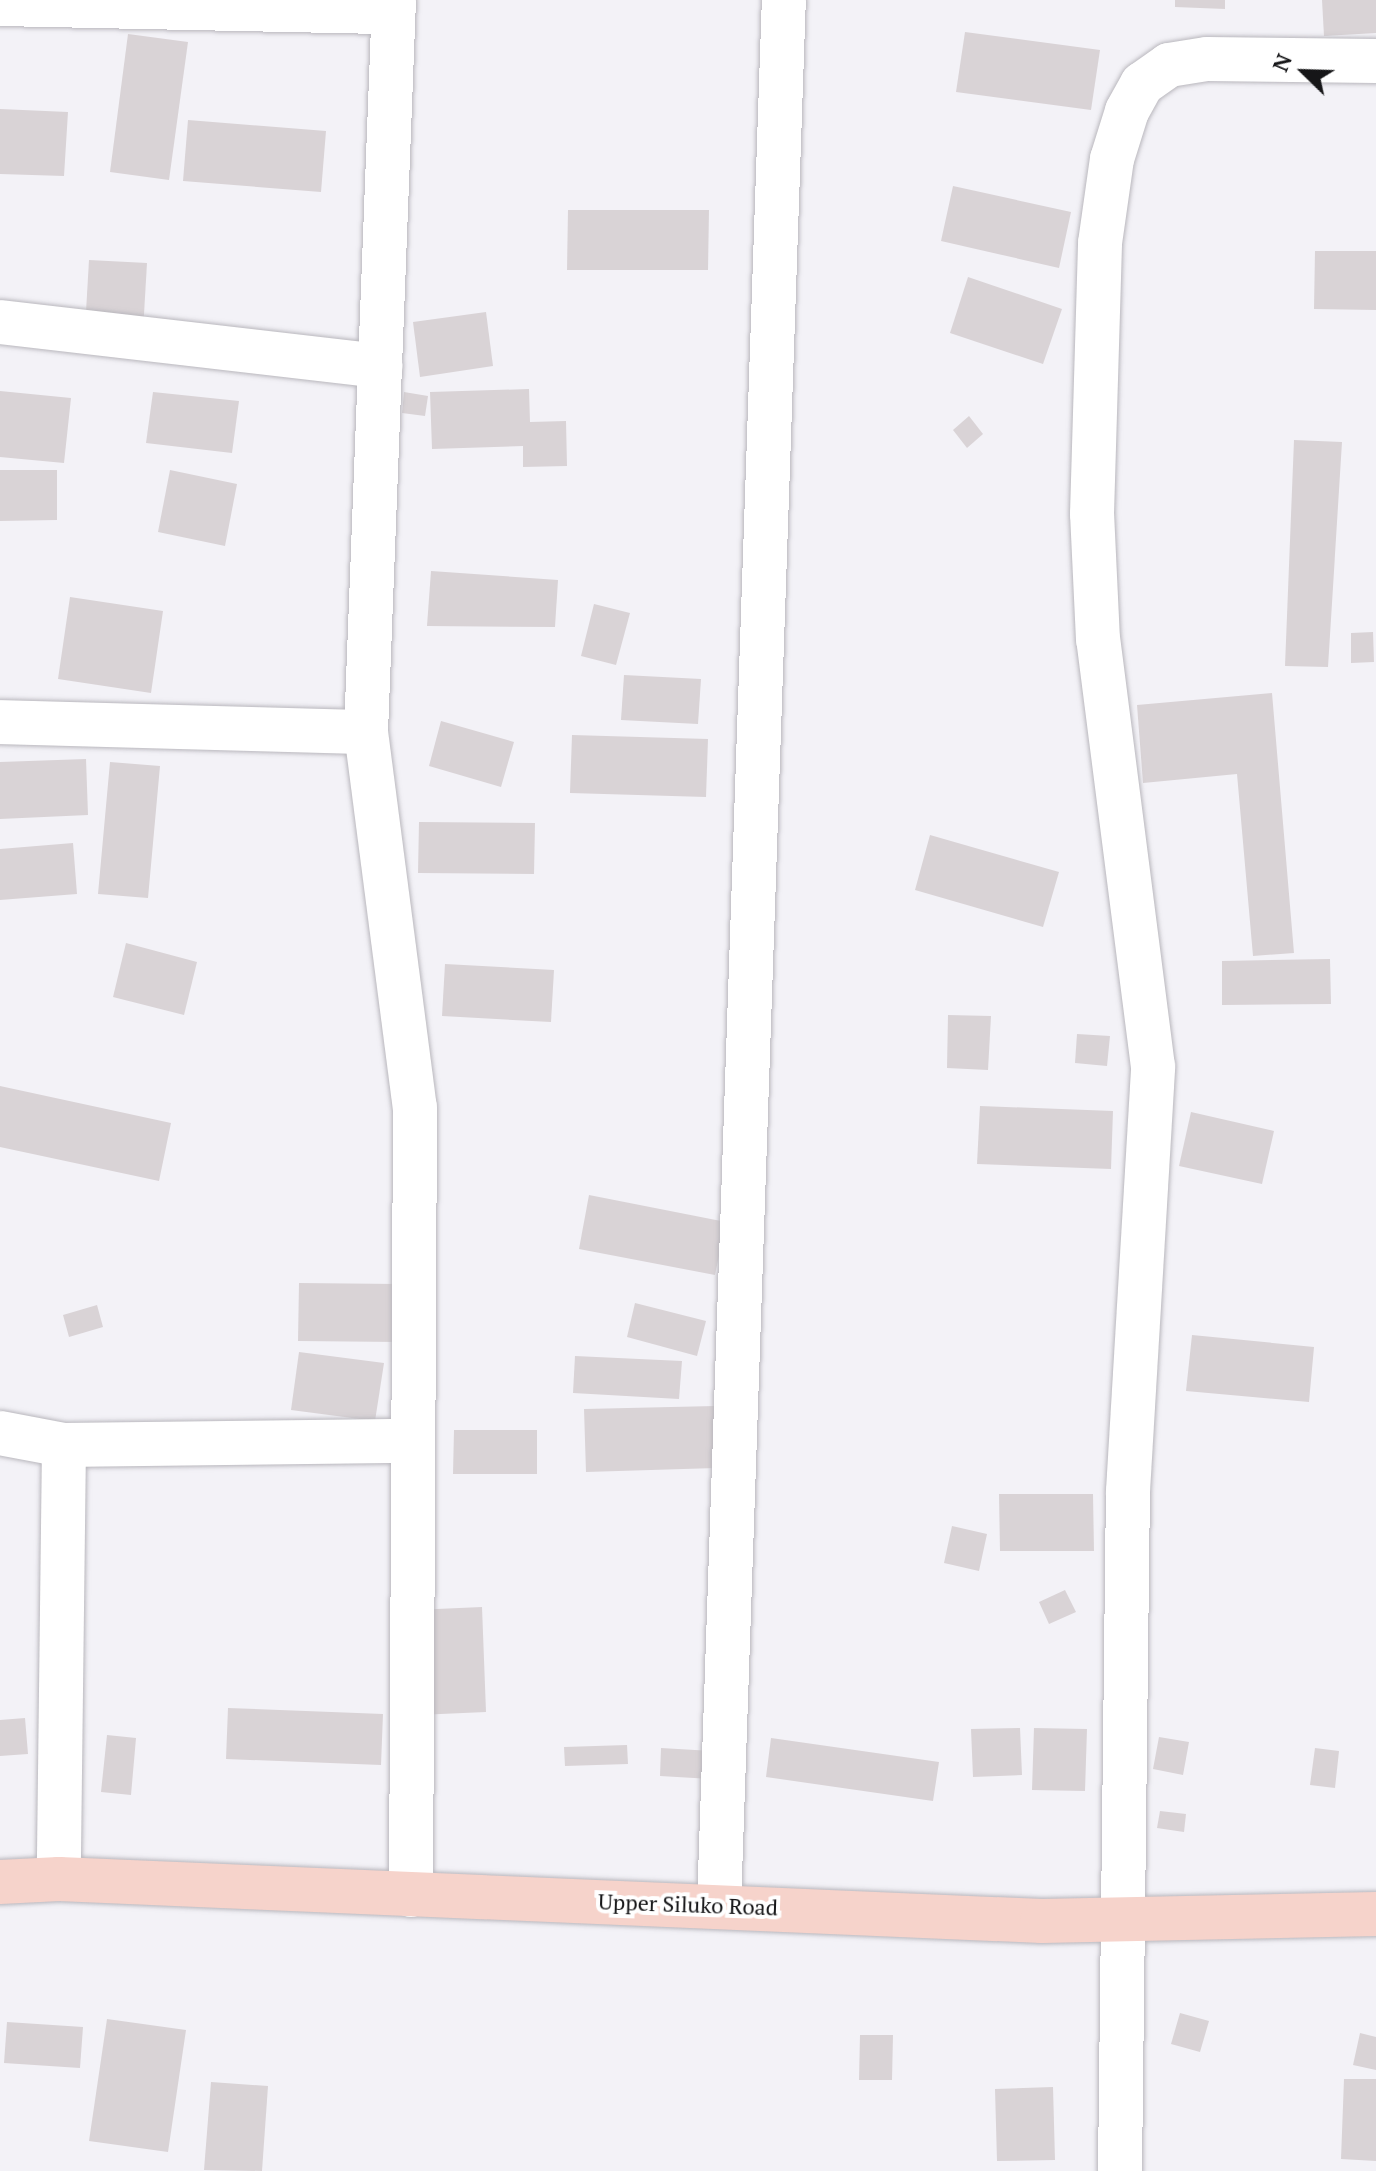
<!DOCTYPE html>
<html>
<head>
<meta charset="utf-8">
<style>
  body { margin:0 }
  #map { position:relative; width:1376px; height:2171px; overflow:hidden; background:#f3f2f7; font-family:"PT Serif",serif }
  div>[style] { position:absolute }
  .building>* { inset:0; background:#d9d3d6 }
  .roads { filter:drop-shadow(0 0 2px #b9b7bd) drop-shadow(0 0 2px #b9b7bd) }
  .minor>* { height:44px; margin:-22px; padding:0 22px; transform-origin:22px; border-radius:22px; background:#fff }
  .major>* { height:44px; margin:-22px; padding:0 22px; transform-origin:22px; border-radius:22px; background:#f6d3cb }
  span { translate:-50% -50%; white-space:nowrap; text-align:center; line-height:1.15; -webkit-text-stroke:8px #fff; paint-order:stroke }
  .street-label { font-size:22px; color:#161618 }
  .north { position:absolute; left:1264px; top:32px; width:80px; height:80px; -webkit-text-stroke:6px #fff; paint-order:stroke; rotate:293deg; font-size:22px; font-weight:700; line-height:32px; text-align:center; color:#161618 }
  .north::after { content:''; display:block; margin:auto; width:28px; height:36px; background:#161618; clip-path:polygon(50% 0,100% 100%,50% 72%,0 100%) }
</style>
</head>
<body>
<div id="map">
  <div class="building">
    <i style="clip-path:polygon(1175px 0,1225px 0,1225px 9px,1175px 7px)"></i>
    <i style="clip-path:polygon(1322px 0,1376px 0,1376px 33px,1324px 36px)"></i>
    <i style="clip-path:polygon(965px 32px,1100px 50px,1091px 110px,956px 92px)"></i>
    <i style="clip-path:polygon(128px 34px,188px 42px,169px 180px,110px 172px)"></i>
    <i style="clip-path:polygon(0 109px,68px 112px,64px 176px,0 174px)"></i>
    <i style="clip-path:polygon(188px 120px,326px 131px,321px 192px,183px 181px)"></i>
    <i style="clip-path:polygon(953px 186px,1071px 212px,1059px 268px,941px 241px)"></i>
    <i style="clip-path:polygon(568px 210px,709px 210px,708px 270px,567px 270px)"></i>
    <i style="clip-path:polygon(1315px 251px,1376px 251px,1376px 310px,1314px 309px)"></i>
    <i style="clip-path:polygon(89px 260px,147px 263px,143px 331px,85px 329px)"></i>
    <i style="clip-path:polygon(968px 277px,1062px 309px,1043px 364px,950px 333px)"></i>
    <i style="clip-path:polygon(486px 312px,493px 366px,420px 377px,413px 322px)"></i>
    <i style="clip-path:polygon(529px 389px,530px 422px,566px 421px,567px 466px,523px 467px,523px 446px,432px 449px,430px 392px)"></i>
    <i style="clip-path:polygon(0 391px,71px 398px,64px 463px,0 457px)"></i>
    <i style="clip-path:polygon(153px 392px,239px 401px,232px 453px,146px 443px)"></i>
    <i style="clip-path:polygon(404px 392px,428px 396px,425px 416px,402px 413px)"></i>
    <i style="clip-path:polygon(969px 416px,983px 434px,967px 448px,953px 430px)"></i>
    <i style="clip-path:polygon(1294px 440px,1342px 442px,1328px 667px,1285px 666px)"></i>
    <i style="clip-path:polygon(0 470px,57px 470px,57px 520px,0 521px)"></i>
    <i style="clip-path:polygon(170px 470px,237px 484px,225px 546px,158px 532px)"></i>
    <i style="clip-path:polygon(431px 571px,558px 580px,555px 627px,427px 626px)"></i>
    <i style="clip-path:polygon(70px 597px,163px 611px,151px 693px,58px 679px)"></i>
    <i style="clip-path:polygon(594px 604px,630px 613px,616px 665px,581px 656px)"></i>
    <i style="clip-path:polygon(1373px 632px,1374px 662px,1351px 663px,1351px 633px)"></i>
    <i style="clip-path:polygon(624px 675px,701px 679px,698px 724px,621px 720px)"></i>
    <i style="clip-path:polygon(1272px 693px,1294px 953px,1253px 956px,1237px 774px,1143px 783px,1137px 705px)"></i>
    <i style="clip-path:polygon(441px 721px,514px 742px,501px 787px,429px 766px)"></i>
    <i style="clip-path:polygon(572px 735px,708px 739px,706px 797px,570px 793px)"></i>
    <i style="clip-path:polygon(86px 759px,88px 815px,0 819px,0 762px)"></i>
    <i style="clip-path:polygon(110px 762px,160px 766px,148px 898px,98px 894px)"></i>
    <i style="clip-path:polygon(419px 822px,535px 823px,534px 874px,418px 873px)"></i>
    <i style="clip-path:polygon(930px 835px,1059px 872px,1043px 927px,915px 890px)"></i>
    <i style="clip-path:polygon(73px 843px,77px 894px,0 900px,0 849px)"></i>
    <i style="clip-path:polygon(126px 943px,197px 962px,184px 1015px,113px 997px)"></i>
    <i style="clip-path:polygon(1330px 959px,1331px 1004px,1222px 1005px,1222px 961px)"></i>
    <i style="clip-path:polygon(445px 964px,554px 970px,551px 1022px,442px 1016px)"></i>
    <i style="clip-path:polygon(948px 1015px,991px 1016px,988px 1070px,947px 1068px)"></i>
    <i style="clip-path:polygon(1077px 1034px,1110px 1036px,1107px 1066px,1075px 1063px)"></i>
    <i style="clip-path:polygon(0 1086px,171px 1123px,159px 1181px,0 1147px)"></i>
    <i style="clip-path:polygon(980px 1106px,1113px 1111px,1111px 1169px,977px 1164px)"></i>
    <i style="clip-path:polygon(1191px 1112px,1274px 1131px,1262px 1184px,1179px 1166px)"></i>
    <i style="clip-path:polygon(589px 1195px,726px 1222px,715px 1275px,579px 1249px)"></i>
    <i style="clip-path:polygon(299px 1283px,398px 1284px,398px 1342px,298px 1341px)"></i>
    <i style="clip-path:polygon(635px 1303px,706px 1321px,697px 1356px,627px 1337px)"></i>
    <i style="clip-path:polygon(97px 1305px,103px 1327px,69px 1337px,63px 1315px)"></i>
    <i style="clip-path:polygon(1192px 1335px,1314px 1347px,1309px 1402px,1186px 1391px)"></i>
    <i style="clip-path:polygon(299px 1352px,384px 1363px,375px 1421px,291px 1410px)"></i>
    <i style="clip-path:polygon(575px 1356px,682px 1361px,679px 1399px,573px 1393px)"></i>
    <i style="clip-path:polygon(715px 1406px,716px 1468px,586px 1472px,584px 1409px)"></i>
    <i style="clip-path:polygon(454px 1430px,537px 1430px,537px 1474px,453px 1474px)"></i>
    <i style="clip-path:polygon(999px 1494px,1093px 1494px,1094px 1551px,1000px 1551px)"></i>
    <i style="clip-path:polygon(952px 1526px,987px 1534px,979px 1571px,944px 1563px)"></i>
    <i style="clip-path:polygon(1065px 1590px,1076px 1612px,1049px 1624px,1039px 1602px)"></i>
    <i style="clip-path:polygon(482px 1607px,486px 1712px,418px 1715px,414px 1610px)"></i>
    <i style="clip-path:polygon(228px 1708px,383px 1714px,381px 1765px,226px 1759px)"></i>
    <i style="clip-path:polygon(25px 1718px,28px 1754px,0 1756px,0 1720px)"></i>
    <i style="clip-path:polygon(1020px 1728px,1022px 1775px,973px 1777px,971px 1729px)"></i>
    <i style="clip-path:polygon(1034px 1728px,1087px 1729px,1085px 1791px,1032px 1790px)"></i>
    <i style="clip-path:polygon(107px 1735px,136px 1738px,131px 1795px,101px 1792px)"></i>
    <i style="clip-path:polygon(1159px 1737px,1189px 1742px,1183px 1775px,1153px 1769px)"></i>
    <i style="clip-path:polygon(771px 1738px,939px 1762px,933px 1801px,766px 1777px)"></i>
    <i style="clip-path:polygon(627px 1745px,628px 1764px,565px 1766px,564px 1747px)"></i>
    <i style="clip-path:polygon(661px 1748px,712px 1751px,711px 1779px,660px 1776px)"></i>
    <i style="clip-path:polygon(1315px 1748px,1339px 1751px,1335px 1788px,1310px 1785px)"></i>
    <i style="clip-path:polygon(1160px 1811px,1186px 1814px,1184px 1832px,1157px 1828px)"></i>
    <i style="clip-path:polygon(1180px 2013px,1209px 2021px,1200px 2052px,1171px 2044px)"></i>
    <i style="clip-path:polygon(107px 2019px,186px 2030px,168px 2152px,89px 2141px)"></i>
    <i style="clip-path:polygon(7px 2022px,83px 2027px,80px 2068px,4px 2063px)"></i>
    <i style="clip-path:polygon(1360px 2033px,1376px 2037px,1376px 2070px,1353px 2065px)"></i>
    <i style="clip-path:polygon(860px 2035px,893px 2035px,892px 2080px,859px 2080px)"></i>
    <i style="clip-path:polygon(1344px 2079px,1376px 2079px,1376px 2161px,1341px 2159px)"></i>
    <i style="clip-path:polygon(211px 2082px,268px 2086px,262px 2171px,204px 2170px)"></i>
    <i style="clip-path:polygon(1053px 2087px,1055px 2160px,997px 2161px,995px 2089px)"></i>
  </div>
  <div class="roads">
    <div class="minor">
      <i style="left:394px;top:0;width:733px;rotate:92.19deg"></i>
      <i style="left:366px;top:732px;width:378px;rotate:82.6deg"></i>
      <i style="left:415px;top:1107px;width:788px;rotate:90.29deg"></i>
      <i style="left:0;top:4px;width:393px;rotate:1.2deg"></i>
      <i style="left:0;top:322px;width:383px;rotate:6.6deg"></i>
      <i style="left:0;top:722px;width:366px;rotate:1.6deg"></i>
      <i style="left:0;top:1433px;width:65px;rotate:10.6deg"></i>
      <i style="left:64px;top:1445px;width:434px;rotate:90.7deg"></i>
      <i style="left:64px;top:1445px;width:346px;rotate:-0.7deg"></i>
      <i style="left:719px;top:1905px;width:1906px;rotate:-88.05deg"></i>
      <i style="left:1120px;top:2171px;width:680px;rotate:-89.33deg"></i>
      <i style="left:1128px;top:1491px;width:425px;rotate:-86.6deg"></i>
      <i style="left:1153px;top:1067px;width:431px;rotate:-97.3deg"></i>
      <i style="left:1098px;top:640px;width:126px;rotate:-92.7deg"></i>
      <i style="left:1092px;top:514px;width:271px;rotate:-88.3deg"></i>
      <i style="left:1100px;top:243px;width:85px;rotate:-81.9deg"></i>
      <i style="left:1112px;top:159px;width:50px;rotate:-72.6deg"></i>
      <i style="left:1127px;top:111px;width:31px;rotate:-61deg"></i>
      <i style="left:1142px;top:84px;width:33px;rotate:-35deg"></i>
      <i style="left:1169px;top:65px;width:38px;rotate:-9deg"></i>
      <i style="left:1207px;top:59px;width:169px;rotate:0.7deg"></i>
    </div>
    <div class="major">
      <i style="left:0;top:1882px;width:59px;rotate:-2.9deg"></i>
      <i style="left:59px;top:1879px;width:984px;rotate:2.45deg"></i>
      <i style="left:1042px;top:1921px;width:334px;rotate:-1.2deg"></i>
    </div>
  </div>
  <div class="street-label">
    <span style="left:688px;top:1904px;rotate:2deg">Upper Siluko Road</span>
  </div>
  <div class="north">N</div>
</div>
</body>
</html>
